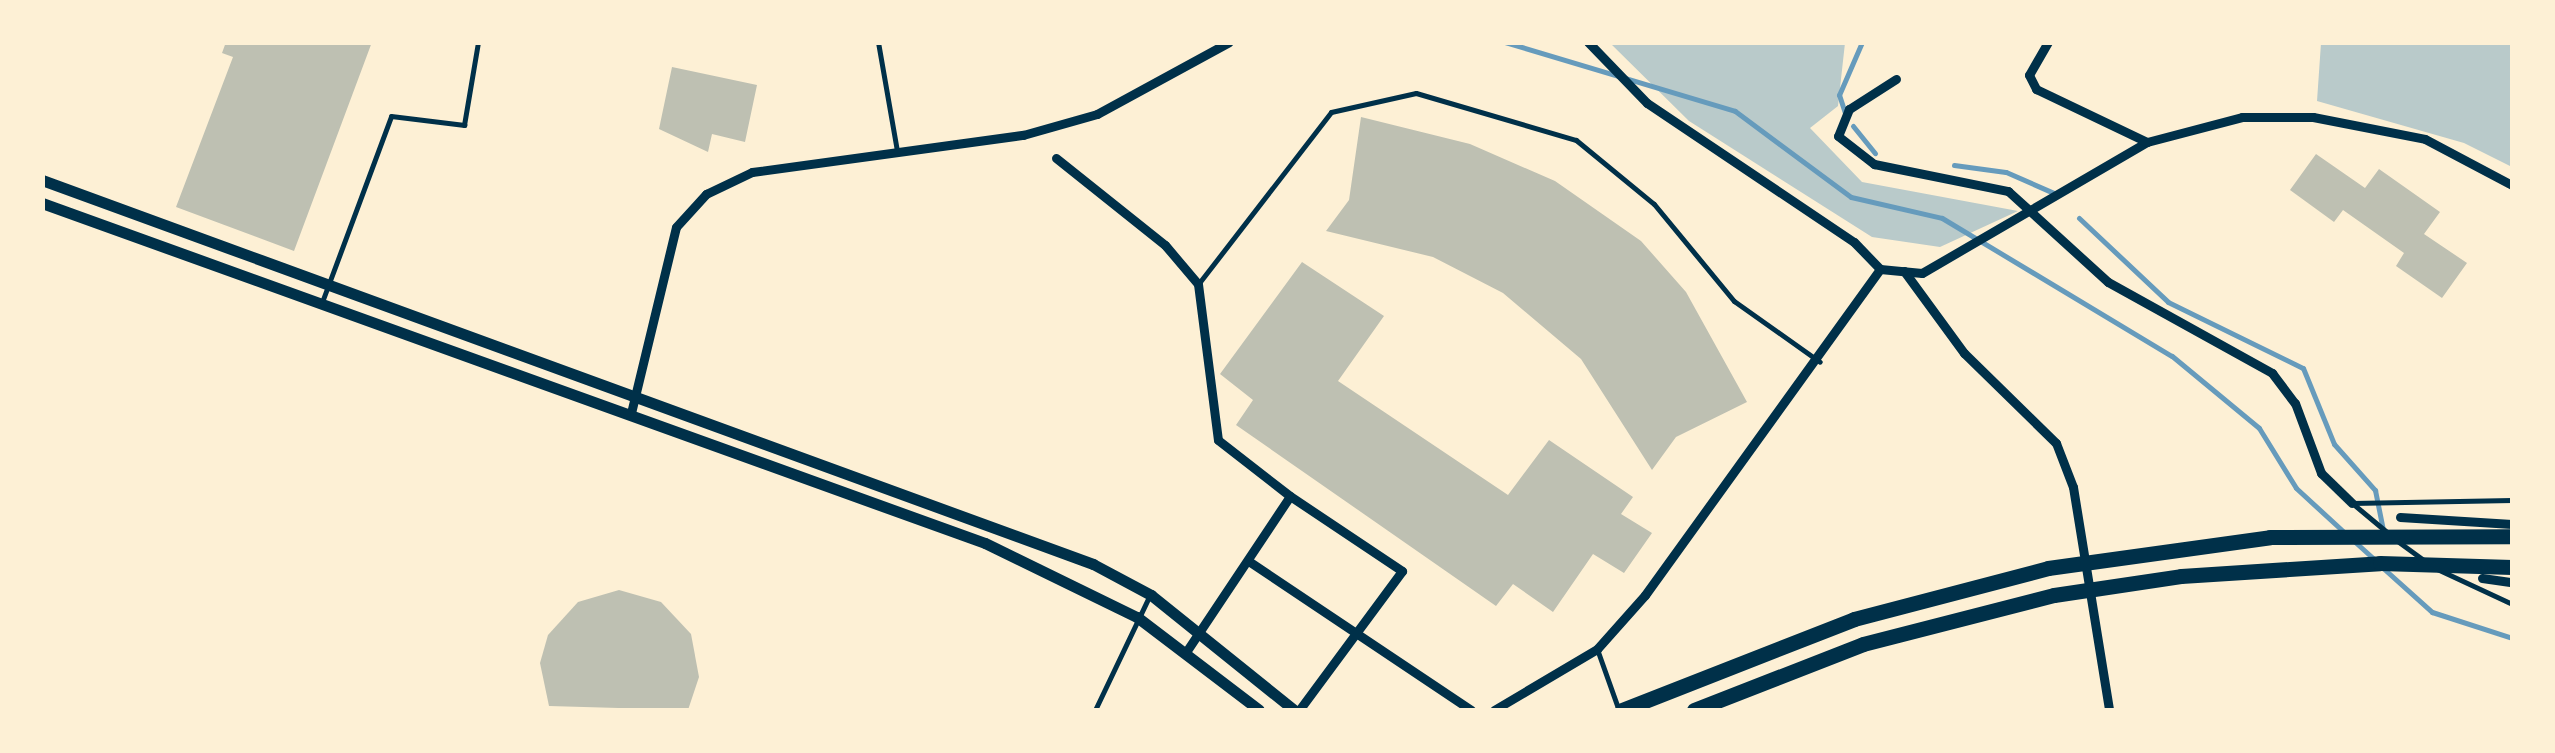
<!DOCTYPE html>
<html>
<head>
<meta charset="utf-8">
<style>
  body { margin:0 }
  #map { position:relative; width:2555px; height:753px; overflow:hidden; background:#fdf0d5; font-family:Helvetica,sans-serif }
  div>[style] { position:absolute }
  .green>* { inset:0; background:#b9caca }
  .stream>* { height:5px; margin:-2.5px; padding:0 2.5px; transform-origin:2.5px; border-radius:2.5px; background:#669bbc }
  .building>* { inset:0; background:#bec0b2 }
  .service>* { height:5px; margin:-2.5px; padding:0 2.5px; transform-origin:2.5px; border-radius:2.5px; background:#003049 }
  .minor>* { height:9px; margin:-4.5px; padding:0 4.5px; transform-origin:4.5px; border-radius:4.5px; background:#003049 }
  .tertiary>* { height:11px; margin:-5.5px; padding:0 5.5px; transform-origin:5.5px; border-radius:5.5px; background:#003049 }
  .trunk>* { height:15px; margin:-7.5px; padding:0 7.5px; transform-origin:7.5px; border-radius:7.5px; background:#003049 }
  span { translate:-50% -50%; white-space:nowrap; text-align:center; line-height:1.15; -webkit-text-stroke:9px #fdf0d5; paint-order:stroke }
  .frame { position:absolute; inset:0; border:45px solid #fdf0d5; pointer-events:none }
</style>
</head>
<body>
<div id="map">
  <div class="green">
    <i style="clip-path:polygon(1610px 43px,1845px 43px,1838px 106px,1810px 128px,1862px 182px,2018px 211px,1940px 247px,1872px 237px,1689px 121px)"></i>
    <i style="clip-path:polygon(2321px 43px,2512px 43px,2512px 167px,2464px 143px,2317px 101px)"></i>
  </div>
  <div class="stream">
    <i style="left:1505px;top:42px;width:240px;rotate:16.7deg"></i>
    <i style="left:1735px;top:111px;width:144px;rotate:36.6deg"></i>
    <i style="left:1851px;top:197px;width:93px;rotate:13deg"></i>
    <i style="left:1942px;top:218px;width:268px;rotate:31deg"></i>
    <i style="left:2172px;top:356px;width:113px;rotate:39.6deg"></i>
    <i style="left:2259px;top:428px;width:70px;rotate:58.3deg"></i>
    <i style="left:2296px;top:488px;width:68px;rotate:42.6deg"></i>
    <i style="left:1845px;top:113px;width:19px;rotate:-108deg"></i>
    <i style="left:1839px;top:95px;width:58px;rotate:-66.5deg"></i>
    <i style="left:1853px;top:126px;width:35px;rotate:51deg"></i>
    <i style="left:1954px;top:165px;width:52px;rotate:7.7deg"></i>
    <i style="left:2006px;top:172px;width:55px;rotate:23.7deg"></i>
    <i style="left:2079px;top:218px;width:122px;rotate:43.3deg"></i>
    <i style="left:2168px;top:302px;width:150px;rotate:26.1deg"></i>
    <i style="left:2303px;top:368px;width:82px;rotate:67.8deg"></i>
    <i style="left:2334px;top:444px;width:62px;rotate:48.3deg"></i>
    <i style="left:2375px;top:490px;width:41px;rotate:78.7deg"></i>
    <i style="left:2354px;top:541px;width:28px;rotate:42deg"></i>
    <i style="left:2383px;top:568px;width:66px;rotate:41.9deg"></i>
    <i style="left:2432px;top:612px;width:84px;rotate:18deg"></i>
  </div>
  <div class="building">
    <i style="clip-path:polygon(226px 42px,372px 42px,294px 251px,176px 207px,233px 57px,222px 53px)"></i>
    <i style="clip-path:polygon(672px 67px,757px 85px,745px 142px,712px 134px,708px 152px,659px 129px)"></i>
    <i style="clip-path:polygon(1361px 117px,1470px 144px,1555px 181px,1641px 241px,1686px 292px,1747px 402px,1676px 437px,1652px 470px,1581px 359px,1503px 293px,1433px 257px,1326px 231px,1349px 200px)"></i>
    <i style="clip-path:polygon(2316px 154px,2365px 188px,2379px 169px,2440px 212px,2424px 234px,2467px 263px,2442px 298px,2396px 266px,2404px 253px,2343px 210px,2334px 222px,2290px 190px)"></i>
    <i style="clip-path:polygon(1302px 262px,1384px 316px,1338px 381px,1508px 495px,1549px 440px,1633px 497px,1621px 514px,1652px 533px,1624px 573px,1593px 554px,1553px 612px,1513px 584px,1496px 606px,1236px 425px,1253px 400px,1220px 374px)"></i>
    <i style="clip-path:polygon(619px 590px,661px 602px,691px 634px,699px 677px,688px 710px,549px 706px,540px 663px,548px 635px,578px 602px)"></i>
  </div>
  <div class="service">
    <i style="left:878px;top:42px;width:111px;rotate:80.1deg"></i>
    <i style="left:1199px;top:283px;width:216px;rotate:-52.3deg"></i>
    <i style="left:1331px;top:112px;width:87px;rotate:-12.6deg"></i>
    <i style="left:1416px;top:93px;width:167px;rotate:16.4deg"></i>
    <i style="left:1576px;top:140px;width:101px;rotate:39.4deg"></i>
    <i style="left:1654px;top:204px;width:126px;rotate:50.5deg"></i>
    <i style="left:1734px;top:301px;width:105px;rotate:35.3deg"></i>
    <i style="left:322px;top:302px;width:198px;rotate:-69.6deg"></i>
    <i style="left:391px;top:116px;width:74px;rotate:7deg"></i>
    <i style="left:464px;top:125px;width:84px;rotate:-80.4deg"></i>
    <i style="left:2388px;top:533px;width:47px;rotate:-140.2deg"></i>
    <i style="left:2352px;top:503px;width:160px;rotate:-1.1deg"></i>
    <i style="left:2396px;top:540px;width:34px;rotate:36deg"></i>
    <i style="left:2437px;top:569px;width:83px;rotate:25deg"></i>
    <i style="left:1597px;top:649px;width:63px;rotate:70.4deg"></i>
    <i style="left:1095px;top:710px;width:125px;rotate:-64.5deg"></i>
  </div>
  <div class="minor">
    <i style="left:1588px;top:42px;width:85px;rotate:46deg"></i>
    <i style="left:1647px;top:103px;width:249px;rotate:33.9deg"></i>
    <i style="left:1854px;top:242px;width:37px;rotate:46deg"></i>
    <i style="left:1880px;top:269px;width:42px;rotate:5.4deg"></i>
    <i style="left:1922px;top:273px;width:260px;rotate:-30.2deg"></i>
    <i style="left:2147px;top:142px;width:98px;rotate:-14.7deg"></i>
    <i style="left:2242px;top:117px;width:71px"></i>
    <i style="left:2313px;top:117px;width:114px;rotate:11.1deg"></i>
    <i style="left:2425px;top:139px;width:98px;rotate:27.9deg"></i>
    <i style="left:2048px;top:42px;width:38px;rotate:120deg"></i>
    <i style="left:2029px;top:75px;width:16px;rotate:63deg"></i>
    <i style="left:2036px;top:89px;width:123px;rotate:25.5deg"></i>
    <i style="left:1896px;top:79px;width:56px;rotate:147.4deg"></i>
    <i style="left:1849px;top:109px;width:29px;rotate:112deg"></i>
    <i style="left:1838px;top:136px;width:46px;rotate:37.9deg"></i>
    <i style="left:1874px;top:164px;width:137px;rotate:11.4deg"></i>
    <i style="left:2008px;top:191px;width:135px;rotate:42.3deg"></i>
    <i style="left:2108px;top:282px;width:188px;rotate:29deg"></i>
    <i style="left:2272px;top:373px;width:38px;rotate:53deg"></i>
    <i style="left:2295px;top:403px;width:75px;rotate:69.6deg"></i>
    <i style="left:2321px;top:473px;width:43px;rotate:44.1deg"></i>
    <i style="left:1056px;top:158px;width:139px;rotate:38.6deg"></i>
    <i style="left:1165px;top:245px;width:51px;rotate:49.8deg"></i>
    <i style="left:1198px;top:284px;width:157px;rotate:82.7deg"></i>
    <i style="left:1218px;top:440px;width:91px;rotate:37.9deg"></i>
    <i style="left:1904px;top:271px;width:102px;rotate:53.8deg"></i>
    <i style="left:1964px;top:353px;width:129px;rotate:44.4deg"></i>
    <i style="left:2056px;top:443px;width:47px;rotate:68.9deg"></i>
    <i style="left:2073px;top:487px;width:226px;rotate:80.8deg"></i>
    <i style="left:631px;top:413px;width:191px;rotate:-76.4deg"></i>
    <i style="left:676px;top:227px;width:45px;rotate:-47.7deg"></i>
    <i style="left:706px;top:194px;width:51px;rotate:-25.6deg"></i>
    <i style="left:752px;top:172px;width:274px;rotate:-7.8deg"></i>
    <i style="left:1023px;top:135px;width:77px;rotate:-15.8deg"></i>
    <i style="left:1097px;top:114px;width:150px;rotate:-28.6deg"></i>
    <i style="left:2400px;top:517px;width:112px;rotate:3.6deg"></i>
    <i style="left:1250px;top:562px;width:266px;rotate:33.8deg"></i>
    <i style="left:2482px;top:578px;width:30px;rotate:8deg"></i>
    <i style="left:1186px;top:652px;width:187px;rotate:-56.3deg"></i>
    <i style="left:1290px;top:496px;width:135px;rotate:33.8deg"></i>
    <i style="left:1402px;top:571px;width:173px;rotate:126.5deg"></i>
    <i style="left:1494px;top:710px;width:120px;rotate:-30.6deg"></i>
    <i style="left:1597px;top:649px;width:72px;rotate:-48.4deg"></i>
    <i style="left:1645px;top:595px;width:402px;rotate:-54.2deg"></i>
  </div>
  <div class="tertiary">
    <i style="left:42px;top:180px;width:1119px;rotate:20.07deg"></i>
    <i style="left:1093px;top:564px;width:66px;rotate:28.1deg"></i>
    <i style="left:1151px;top:595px;width:184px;rotate:38.8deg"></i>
    <i style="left:42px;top:203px;width:1002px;rotate:19.83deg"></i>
    <i style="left:985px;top:543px;width:169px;rotate:26deg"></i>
    <i style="left:1137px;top:617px;width:153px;rotate:37.3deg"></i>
  </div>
  <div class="trunk">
    <i style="left:1622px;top:710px;width:249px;rotate:-21.4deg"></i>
    <i style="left:1854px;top:619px;width:201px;rotate:-14.7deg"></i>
    <i style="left:2048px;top:568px;width:224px;rotate:-7.9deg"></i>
    <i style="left:2270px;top:537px;width:242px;rotate:-0.2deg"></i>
    <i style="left:1694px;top:710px;width:181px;rotate:-21.3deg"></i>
    <i style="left:1863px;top:644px;width:197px;rotate:-14.4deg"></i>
    <i style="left:2054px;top:595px;width:128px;rotate:-8.5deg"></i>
    <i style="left:2181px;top:576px;width:199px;rotate:-3.7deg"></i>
    <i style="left:2380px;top:563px;width:132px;rotate:1.7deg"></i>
  </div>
  <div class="frame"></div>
</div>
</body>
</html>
